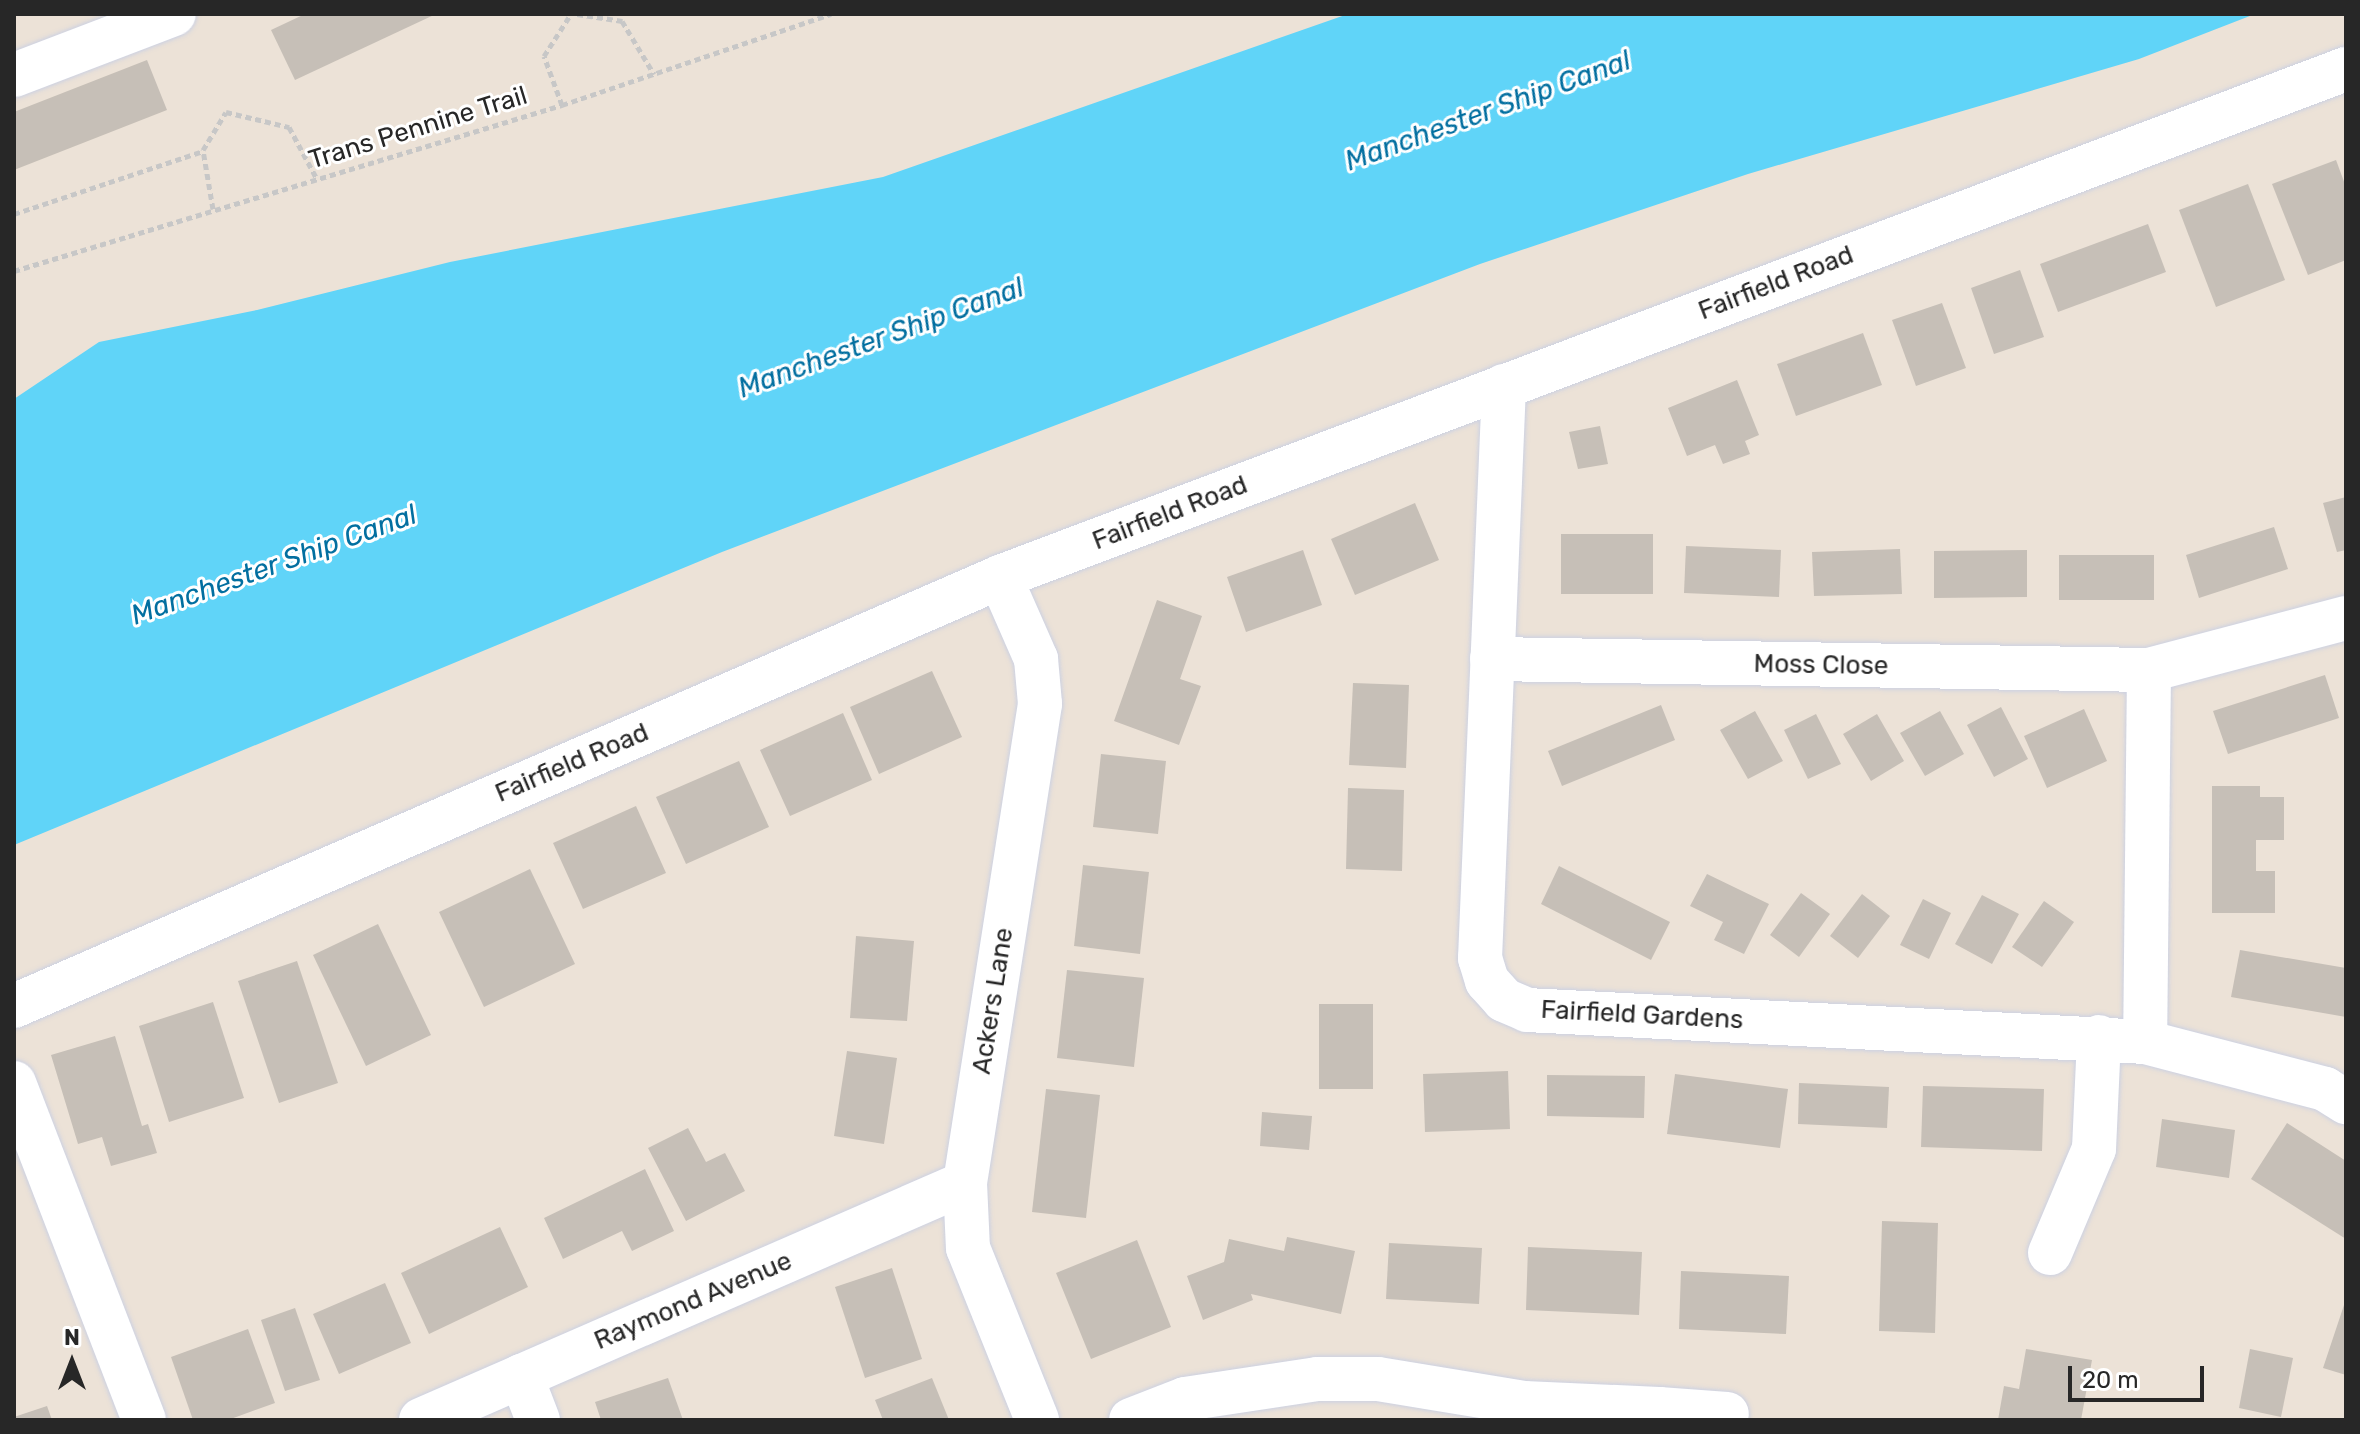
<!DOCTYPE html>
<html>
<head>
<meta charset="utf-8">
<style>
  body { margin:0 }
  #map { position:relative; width:2360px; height:1434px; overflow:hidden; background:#ece2d7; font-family:Rubik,sans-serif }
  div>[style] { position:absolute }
  .water>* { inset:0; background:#60d4f8 }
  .building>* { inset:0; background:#c6bfb7 }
  .path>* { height:5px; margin-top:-2.5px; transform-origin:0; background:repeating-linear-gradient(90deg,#c7c7c7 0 6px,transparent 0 10px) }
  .roads { filter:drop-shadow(0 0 2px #ccd1e2) drop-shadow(0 0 2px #ccd1e2) }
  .street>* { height:44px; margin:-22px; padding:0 22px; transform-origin:22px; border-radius:22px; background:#fff }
  .secondary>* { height:44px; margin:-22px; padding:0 22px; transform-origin:22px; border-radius:22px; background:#fff }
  span { translate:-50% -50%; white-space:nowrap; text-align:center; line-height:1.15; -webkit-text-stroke:6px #fff; paint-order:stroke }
  .street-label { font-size:26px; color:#272727 }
  .water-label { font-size:28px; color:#026fa0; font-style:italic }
  .frame { position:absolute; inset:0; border:16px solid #272727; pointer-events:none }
  .north { position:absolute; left:32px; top:1322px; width:80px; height:80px; -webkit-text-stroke:6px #fff; paint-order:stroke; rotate:0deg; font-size:22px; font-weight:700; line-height:32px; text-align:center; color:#272727 }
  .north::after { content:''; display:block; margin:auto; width:28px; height:36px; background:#272727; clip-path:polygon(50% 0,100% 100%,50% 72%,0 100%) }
  .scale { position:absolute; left:2068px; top:1366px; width:136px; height:36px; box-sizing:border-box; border:4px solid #272727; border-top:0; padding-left:10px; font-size:24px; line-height:28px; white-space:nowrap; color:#272727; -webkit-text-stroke:6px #fff; paint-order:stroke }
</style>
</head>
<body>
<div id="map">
  <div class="water">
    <i style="clip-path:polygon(1348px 14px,2255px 14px,2139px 59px,1748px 174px,1480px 264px,722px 552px,14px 845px,14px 399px,99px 342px,257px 310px,450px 262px,883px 177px)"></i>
  </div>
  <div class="building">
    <i style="clip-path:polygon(305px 14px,436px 14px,295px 80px,271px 30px)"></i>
    <i style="clip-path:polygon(147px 60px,167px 110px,14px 170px,14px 112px)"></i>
    <i style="clip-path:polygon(2336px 160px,2346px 187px,2346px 260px,2308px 275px,2272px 184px)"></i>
    <i style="clip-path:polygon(2248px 184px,2285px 280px,2216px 307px,2179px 210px)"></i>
    <i style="clip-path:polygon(2148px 224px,2166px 272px,2058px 312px,2040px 264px)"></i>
    <i style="clip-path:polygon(2020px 270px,2044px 337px,1994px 354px,1971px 288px)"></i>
    <i style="clip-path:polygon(1942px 303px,1966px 368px,1916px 386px,1892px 320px)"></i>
    <i style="clip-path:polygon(1863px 333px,1882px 385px,1796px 416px,1777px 364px)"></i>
    <i style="clip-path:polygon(1737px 380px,1759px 435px,1745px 441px,1750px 454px,1723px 464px,1715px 445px,1687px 456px,1668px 408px)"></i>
    <i style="clip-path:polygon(1600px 426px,1608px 464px,1578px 469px,1569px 432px)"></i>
    <i style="clip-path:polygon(2346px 497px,2346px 550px,2337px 552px,2323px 503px)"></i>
    <i style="clip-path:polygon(1415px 503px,1439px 560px,1355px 595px,1331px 539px)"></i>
    <i style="clip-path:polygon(2274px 527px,2288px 569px,2199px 598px,2186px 555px)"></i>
    <i style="clip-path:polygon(1561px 534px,1653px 534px,1653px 594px,1561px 594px)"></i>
    <i style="clip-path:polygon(1686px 546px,1781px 550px,1779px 597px,1684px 593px)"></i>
    <i style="clip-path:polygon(1900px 549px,1902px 594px,1814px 596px,1812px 552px)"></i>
    <i style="clip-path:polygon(1303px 550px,1322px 605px,1246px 632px,1227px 577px)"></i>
    <i style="clip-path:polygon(2027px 550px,2027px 597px,1934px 598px,1934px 551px)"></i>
    <i style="clip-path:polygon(2059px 555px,2154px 555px,2154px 600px,2059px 600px)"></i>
    <i style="clip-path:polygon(1157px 600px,1202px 616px,1180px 679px,1201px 686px,1179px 745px,1114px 721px)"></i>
    <i style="clip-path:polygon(932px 671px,962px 737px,879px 774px,850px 707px)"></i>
    <i style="clip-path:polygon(2325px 675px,2339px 718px,2228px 754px,2213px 711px)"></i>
    <i style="clip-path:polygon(1353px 683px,1409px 685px,1406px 768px,1349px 765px)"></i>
    <i style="clip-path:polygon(1661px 705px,1675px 740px,1562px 786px,1548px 751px)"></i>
    <i style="clip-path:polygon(2001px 707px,2028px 759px,1994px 777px,1967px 725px)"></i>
    <i style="clip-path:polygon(2084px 709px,2107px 761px,2047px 788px,2024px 736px)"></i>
    <i style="clip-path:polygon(1755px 711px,1783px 761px,1748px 779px,1720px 730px)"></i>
    <i style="clip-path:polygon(1940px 711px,1964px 754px,1925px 776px,1900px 733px)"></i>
    <i style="clip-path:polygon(843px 713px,872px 780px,790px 816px,760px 750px)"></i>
    <i style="clip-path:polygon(1816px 714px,1841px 764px,1808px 779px,1784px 730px)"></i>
    <i style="clip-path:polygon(1877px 714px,1904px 761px,1871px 781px,1843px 734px)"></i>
    <i style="clip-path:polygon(1101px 754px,1166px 761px,1158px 834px,1093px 827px)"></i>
    <i style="clip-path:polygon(739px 761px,769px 827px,686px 864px,656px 797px)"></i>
    <i style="clip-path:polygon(2212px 786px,2260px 786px,2260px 797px,2284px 797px,2284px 840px,2256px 840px,2256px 871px,2275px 871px,2275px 913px,2212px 913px)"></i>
    <i style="clip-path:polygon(1348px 788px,1404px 790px,1402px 871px,1346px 869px)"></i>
    <i style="clip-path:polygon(636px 806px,666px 873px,583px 909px,553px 843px)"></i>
    <i style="clip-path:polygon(1083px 865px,1149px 872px,1140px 954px,1074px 946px)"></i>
    <i style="clip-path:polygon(1559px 866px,1670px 922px,1651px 960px,1541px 904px)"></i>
    <i style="clip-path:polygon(530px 869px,575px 964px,484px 1007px,439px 912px)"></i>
    <i style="clip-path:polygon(1707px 874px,1769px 904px,1744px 954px,1714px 940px,1723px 922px,1690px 906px)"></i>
    <i style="clip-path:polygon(1801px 893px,1830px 914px,1799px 957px,1770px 935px)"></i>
    <i style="clip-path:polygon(1862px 894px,1890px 916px,1858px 958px,1830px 936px)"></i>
    <i style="clip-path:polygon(1982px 895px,2019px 914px,1992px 964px,1955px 944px)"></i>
    <i style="clip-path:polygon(1923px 899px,1951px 913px,1929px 959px,1900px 945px)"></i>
    <i style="clip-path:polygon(2044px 901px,2074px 922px,2042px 967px,2012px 947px)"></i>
    <i style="clip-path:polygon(378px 924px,431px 1035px,366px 1066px,313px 955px)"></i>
    <i style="clip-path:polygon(856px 936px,914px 941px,907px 1021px,850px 1018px)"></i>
    <i style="clip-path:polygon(2240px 950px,2346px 968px,2346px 1017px,2231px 997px)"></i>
    <i style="clip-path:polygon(297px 961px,338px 1083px,279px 1103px,238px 981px)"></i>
    <i style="clip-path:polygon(1067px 970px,1144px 978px,1134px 1067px,1057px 1058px)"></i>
    <i style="clip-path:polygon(213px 1002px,244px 1098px,169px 1122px,139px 1026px)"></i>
    <i style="clip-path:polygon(1319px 1004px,1373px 1004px,1373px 1089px,1319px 1089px)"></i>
    <i style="clip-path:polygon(115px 1036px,142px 1126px,148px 1124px,157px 1153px,111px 1166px,102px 1137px,78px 1144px,51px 1055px)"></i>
    <i style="clip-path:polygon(847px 1051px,897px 1058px,884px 1144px,834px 1136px)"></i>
    <i style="clip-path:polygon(1508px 1071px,1510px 1129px,1425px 1132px,1423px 1074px)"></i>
    <i style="clip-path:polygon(1675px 1074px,1788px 1089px,1780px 1148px,1667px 1134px)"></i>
    <i style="clip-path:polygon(1547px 1075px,1645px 1076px,1644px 1118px,1547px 1116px)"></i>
    <i style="clip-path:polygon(1799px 1083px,1889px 1087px,1887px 1128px,1798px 1124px)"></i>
    <i style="clip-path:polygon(1923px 1086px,2044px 1089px,2042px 1151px,1921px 1147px)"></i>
    <i style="clip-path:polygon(1046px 1089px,1100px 1095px,1086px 1218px,1032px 1212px)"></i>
    <i style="clip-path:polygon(1262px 1112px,1312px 1116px,1309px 1150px,1260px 1146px)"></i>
    <i style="clip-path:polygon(2162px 1119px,2235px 1130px,2229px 1178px,2156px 1167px)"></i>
    <i style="clip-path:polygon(2287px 1123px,2346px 1161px,2346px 1239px,2251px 1179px)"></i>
    <i style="clip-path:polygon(688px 1128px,706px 1162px,725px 1153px,745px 1191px,686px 1221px,648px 1148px)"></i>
    <i style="clip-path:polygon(645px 1169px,674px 1231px,632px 1251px,622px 1231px,563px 1259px,544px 1218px)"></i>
    <i style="clip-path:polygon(1882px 1221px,1938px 1223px,1935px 1333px,1879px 1331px)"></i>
    <i style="clip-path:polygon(500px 1227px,528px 1287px,429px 1334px,401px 1273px)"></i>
    <i style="clip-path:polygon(1287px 1237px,1355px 1251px,1341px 1314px,1251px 1294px,1253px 1300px,1203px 1320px,1187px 1276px,1224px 1262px,1229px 1239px,1284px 1251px)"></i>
    <i style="clip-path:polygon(1137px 1240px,1171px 1327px,1091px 1359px,1056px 1273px)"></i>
    <i style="clip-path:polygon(1389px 1243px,1482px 1248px,1479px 1304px,1386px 1299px)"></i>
    <i style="clip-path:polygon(1528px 1247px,1642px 1252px,1639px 1315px,1526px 1310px)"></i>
    <i style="clip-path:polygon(892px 1268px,922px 1359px,865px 1378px,835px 1287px)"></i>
    <i style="clip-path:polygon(1681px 1271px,1789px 1276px,1786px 1334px,1679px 1329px)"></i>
    <i style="clip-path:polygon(385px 1283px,411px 1343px,339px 1374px,313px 1314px)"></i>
    <i style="clip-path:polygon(2346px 1299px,2346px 1375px,2323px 1368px)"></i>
    <i style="clip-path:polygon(295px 1308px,320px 1380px,285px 1391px,261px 1320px)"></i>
    <i style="clip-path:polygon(248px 1329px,275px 1403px,228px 1420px,193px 1420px,171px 1357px)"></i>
    <i style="clip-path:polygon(2026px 1349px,2092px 1360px,2081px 1420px,1998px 1420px,2004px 1386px,2019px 1389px)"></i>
    <i style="clip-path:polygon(2250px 1349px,2293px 1358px,2281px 1417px,2239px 1408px)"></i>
    <i style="clip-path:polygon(668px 1378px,683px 1420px,601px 1420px,595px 1402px)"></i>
    <i style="clip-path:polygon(932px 1378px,949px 1420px,883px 1420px,875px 1400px)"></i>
    <i style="clip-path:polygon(47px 1406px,52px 1420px,14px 1420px,14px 1417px)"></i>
  </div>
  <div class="path">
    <i style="left:577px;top:14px;width:46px;rotate:8.8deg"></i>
    <i style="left:622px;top:21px;width:62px;rotate:58.9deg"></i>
    <i style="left:562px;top:105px;width:52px;rotate:-110.2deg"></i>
    <i style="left:544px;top:56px;width:50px;rotate:-57.3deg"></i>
    <i style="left:213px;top:209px;width:60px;rotate:-99.6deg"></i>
    <i style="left:203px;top:150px;width:44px;rotate:-58.8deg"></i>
    <i style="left:226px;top:112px;width:65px;rotate:13.4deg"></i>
    <i style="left:289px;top:127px;width:59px;rotate:61.7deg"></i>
    <i style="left:14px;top:214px;width:199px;rotate:-18.4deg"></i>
    <i style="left:14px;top:271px;width:573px;rotate:-16.85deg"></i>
    <i style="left:562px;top:105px;width:284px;rotate:-18.7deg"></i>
  </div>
  <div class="roads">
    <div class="street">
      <i style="left:14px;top:75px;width:171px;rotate:-20.9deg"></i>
      <i style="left:1504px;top:386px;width:573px;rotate:92.4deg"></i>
      <i style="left:1480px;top:958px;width:24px;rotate:73deg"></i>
      <i style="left:1487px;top:981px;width:25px;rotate:48deg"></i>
      <i style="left:1504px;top:1000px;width:25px;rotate:23deg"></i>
      <i style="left:1527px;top:1010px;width:619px;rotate:2.96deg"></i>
      <i style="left:2145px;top:1042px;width:186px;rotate:14.6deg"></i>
      <i style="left:2325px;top:1089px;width:25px;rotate:32deg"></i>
      <i style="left:1000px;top:577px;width:90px;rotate:66.3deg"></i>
      <i style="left:1036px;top:659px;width:45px;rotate:84.9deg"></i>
      <i style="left:1040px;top:704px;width:485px;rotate:98.9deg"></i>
      <i style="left:965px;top:1183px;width:65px;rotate:87.4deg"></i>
      <i style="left:968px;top:1248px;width:185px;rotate:68.1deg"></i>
      <i style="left:1492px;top:659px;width:657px;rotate:0.96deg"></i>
      <i style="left:2149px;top:670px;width:372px;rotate:90.6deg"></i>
      <i style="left:2149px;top:670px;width:204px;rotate:-14.8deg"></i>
      <i style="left:14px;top:1083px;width:361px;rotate:68.9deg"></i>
      <i style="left:2050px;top:1253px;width:113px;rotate:-67.1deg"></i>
      <i style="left:2094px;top:1149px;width:112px;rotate:-87.4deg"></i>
      <i style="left:521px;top:1376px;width:47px;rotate:68.9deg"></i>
      <i style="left:421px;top:1420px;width:593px;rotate:-23.54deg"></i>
      <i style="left:1131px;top:1420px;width:58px;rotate:-21.3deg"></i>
      <i style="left:1185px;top:1399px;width:134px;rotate:-8.6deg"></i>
      <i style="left:1317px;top:1379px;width:61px"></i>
      <i style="left:1378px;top:1379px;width:148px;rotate:9.3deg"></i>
      <i style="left:1524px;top:1403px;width:135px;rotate:2.5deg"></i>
      <i style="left:1658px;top:1420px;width:11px;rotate:-85deg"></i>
      <i style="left:1659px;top:1409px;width:68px;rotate:4.2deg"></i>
    </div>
    <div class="secondary">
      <i style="left:14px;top:1006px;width:1075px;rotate:-23.51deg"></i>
      <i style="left:1000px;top:577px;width:1439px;rotate:-20.68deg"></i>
    </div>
  </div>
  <div class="street-label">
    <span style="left:418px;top:128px;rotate:-17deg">Trans Pennine Trail</span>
    <span style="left:1776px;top:283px;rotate:-21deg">Fairfield Road</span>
    <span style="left:1170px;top:513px;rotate:-21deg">Fairfield Road</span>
    <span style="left:1821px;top:665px;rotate:1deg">Moss Close</span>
    <span style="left:572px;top:763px;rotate:-23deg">Fairfield Road</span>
    <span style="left:993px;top:1001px;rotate:-81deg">Ackers Lane</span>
    <span style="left:1642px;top:1015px;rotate:3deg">Fairfield Gardens</span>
    <span style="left:693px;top:1301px;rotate:-23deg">Raymond Avenue</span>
  </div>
  <div class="water-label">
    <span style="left:1488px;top:111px;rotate:-20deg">Manchester Ship Canal</span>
    <span style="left:881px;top:338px;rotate:-20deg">Manchester Ship Canal</span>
    <span style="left:274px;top:565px;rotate:-20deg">Manchester Ship Canal</span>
  </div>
  <div class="frame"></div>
  <div class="north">N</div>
  <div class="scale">20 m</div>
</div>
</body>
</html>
